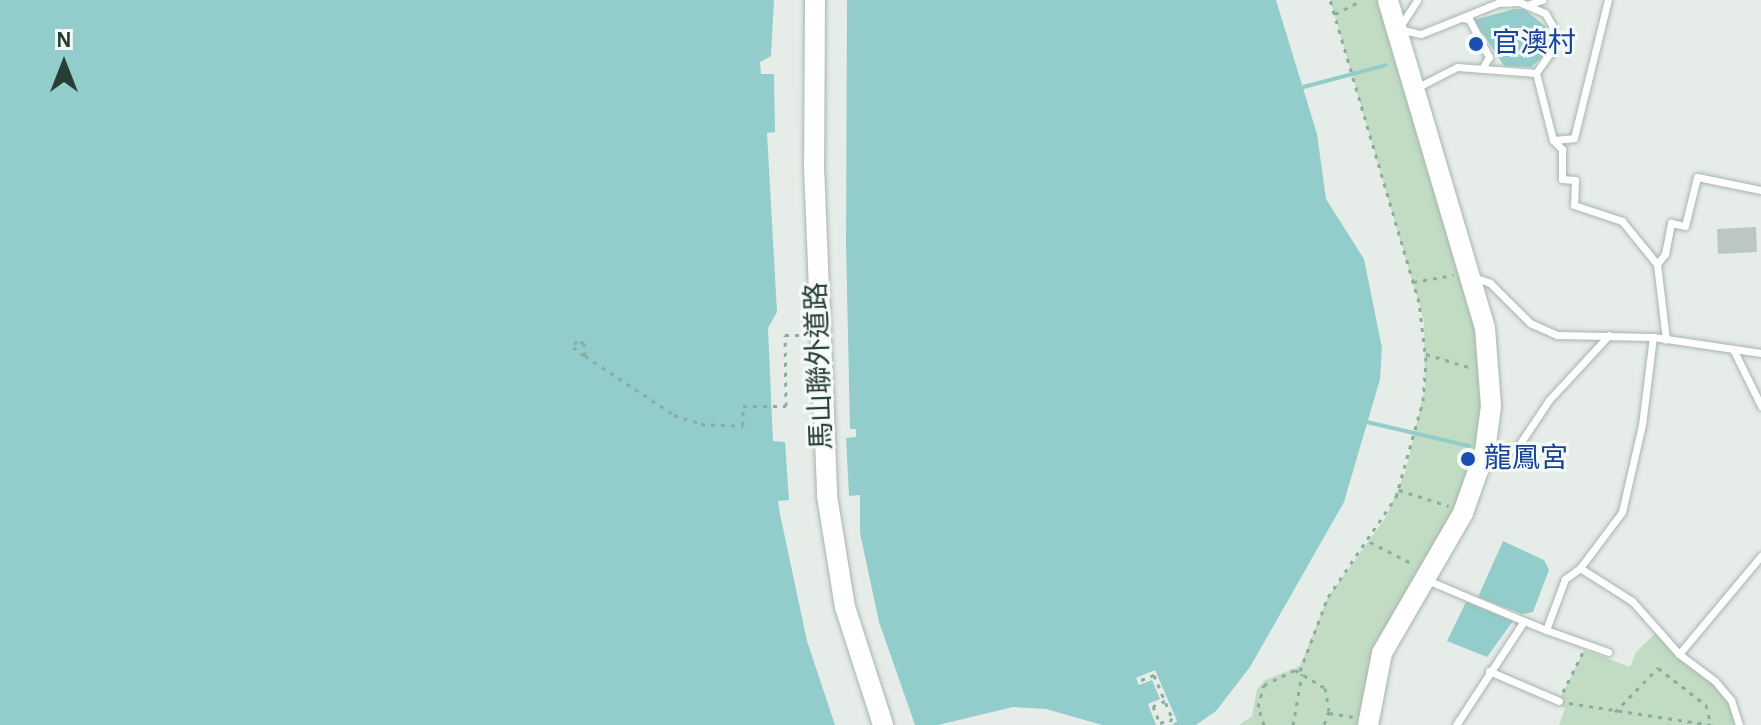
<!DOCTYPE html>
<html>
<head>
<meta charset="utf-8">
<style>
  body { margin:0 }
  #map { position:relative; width:1761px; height:725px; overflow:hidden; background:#e6ede9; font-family:"Alegreya Sans","Noto Sans TC",sans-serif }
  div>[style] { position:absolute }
  .green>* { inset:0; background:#c1dcc3 }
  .water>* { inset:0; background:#93cdcb }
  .pier>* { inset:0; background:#e6ede9 }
  .stream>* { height:4px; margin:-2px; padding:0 2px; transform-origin:2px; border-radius:2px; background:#93cdcb }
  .building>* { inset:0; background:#bbc8c1 }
  .path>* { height:3px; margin-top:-1.5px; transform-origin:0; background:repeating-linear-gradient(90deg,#89ae9b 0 4px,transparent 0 10px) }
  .roads { filter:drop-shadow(0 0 2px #a9b5af) drop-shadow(0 0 2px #a9b5af) }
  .lane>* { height:7px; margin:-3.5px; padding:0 3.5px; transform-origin:3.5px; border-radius:3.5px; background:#fff }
  .secondary>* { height:20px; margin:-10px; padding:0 10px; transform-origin:10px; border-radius:10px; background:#fff }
  .dots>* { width:22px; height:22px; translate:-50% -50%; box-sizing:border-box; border:4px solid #f6faf7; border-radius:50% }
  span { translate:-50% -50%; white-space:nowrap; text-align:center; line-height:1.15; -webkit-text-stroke:6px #f6faf7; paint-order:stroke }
  .transit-label { font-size:28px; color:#164399 }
  .left { translate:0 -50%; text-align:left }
  .street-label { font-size:28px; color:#263e33 }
  .north { position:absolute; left:24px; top:24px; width:80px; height:80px; -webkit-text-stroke:6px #f6faf7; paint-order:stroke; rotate:0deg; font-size:22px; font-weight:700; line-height:32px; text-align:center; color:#263e33 }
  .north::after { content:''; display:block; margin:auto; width:28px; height:36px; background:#263e33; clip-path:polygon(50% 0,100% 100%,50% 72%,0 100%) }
</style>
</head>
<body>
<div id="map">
  <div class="green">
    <i style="clip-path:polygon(1330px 0,1388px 0,1485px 328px,1485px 451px,1382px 653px,1368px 725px,1239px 725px,1252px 716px,1257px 689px,1265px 680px,1300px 666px,1328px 597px,1386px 517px,1406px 470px,1425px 387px,1424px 321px)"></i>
    <i style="clip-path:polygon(1658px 631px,1725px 691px,1739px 725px,1559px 725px,1565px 708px,1557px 704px,1584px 650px,1630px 667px,1636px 652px)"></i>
  </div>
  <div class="water">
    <i style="clip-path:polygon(0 0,774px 0,771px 56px,760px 62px,761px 74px,774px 74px,775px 132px,767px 133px,777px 312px,768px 328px,773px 441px,785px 442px,789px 500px,778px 501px,780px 514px,807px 641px,835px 725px,0 725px)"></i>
    <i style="clip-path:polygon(847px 0,1276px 0,1317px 134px,1326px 199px,1364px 259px,1382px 348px,1380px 379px,1344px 502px,1250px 667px,1216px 711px,1196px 725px,1102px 725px,1046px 709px,1013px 707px,938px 725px,915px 725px,879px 622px,860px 533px,860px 495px,849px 496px,846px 438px,856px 437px,856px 429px,850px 429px,846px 244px)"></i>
    <i style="clip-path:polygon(1514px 9px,1524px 9px,1545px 26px,1548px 42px,1543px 57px,1531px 67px,1504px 66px,1474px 20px)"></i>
    <i style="clip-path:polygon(1503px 541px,1544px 560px,1549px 570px,1533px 612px,1522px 614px,1478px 597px)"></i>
    <i style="clip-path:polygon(1466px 602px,1513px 621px,1487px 657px,1447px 641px)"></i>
  </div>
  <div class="pier">
    <i style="clip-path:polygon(1155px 670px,1177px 721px,1172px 725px,1156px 725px,1148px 704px,1160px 699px,1152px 680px,1139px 685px,1136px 678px)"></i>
  </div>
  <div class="stream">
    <i style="left:1296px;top:89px;width:93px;rotate:-14.9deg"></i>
    <i style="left:1367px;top:422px;width:105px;rotate:13.2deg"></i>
  </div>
  <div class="building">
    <i style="clip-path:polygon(1756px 227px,1757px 252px,1718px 254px,1717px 229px)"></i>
  </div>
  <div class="path">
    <i style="left:1335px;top:14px;width:30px;rotate:-27deg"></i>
    <i style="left:1413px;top:282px;width:41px;rotate:-9.9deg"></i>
    <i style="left:1426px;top:354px;width:48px;rotate:16.9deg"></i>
    <i style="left:585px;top:356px;width:13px;rotate:-94deg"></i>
    <i style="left:584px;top:343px;width:7px;rotate:-164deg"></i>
    <i style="left:577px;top:341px;width:7px;rotate:124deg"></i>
    <i style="left:573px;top:347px;width:15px;rotate:37deg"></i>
    <i style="left:585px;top:356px;width:107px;rotate:33.5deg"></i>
    <i style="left:674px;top:415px;width:28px;rotate:18deg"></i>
    <i style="left:701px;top:424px;width:42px;rotate:2.7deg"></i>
    <i style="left:743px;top:426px;width:20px;rotate:-90deg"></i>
    <i style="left:743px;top:406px;width:43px"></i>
    <i style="left:786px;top:406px;width:71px;rotate:-90.8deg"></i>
    <i style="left:785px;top:335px;width:20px"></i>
    <i style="left:1399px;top:490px;width:52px;rotate:17.7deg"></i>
    <i style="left:1370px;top:542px;width:48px;rotate:27.1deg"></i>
    <i style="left:1300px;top:671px;width:79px;rotate:-69.3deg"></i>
    <i style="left:1328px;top:597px;width:121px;rotate:-55.8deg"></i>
    <i style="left:1396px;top:497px;width:100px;rotate:-74.3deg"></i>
    <i style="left:1423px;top:401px;width:40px;rotate:-85.7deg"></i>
    <i style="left:1426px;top:361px;width:59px;rotate:-96.8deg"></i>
    <i style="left:1419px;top:302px;width:315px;rotate:-106.4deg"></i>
    <i style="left:1141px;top:680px;width:14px;rotate:-21deg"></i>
    <i style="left:1154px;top:675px;width:47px;rotate:67.3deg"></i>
    <i style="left:1172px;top:718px;width:8px;rotate:120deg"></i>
    <i style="left:1563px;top:692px;width:45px;rotate:-63.4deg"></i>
    <i style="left:1165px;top:701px;width:13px;rotate:157deg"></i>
    <i style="left:1153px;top:706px;width:18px;rotate:68deg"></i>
    <i style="left:1160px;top:723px;width:6px;rotate:-18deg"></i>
    <i style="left:1569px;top:703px;width:144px;rotate:8.8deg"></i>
    <i style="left:1615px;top:712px;width:62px;rotate:-45.7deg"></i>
    <i style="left:1658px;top:668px;width:61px;rotate:37.6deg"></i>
    <i style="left:1706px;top:705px;width:21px;rotate:76deg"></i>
    <i style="left:1329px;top:713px;width:24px;rotate:9deg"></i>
    <i style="left:1264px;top:725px;width:19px;rotate:-108deg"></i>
    <i style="left:1258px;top:707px;width:23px;rotate:-75deg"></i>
    <i style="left:1264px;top:685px;width:34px;rotate:-26deg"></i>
    <i style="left:1295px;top:670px;width:35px;rotate:31deg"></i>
    <i style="left:1325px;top:688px;width:23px;rotate:80deg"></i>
    <i style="left:1329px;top:711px;width:15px;rotate:110deg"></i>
    <i style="left:1293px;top:725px;width:52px;rotate:-80deg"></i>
  </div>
  <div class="roads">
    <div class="lane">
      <i style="left:1530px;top:4px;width:13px;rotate:-18deg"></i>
      <i style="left:1462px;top:18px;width:7px;rotate:8deg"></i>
      <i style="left:1469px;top:19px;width:43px;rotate:62.2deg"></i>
      <i style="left:1489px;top:57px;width:12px;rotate:121deg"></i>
      <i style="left:1399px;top:28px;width:33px;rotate:-57deg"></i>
      <i style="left:1403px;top:30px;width:18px;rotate:13deg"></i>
      <i style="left:1421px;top:34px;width:83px;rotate:-21.9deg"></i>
      <i style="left:1498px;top:3px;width:21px;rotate:-3deg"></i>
      <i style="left:1519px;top:2px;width:28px;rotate:23deg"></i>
      <i style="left:1545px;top:13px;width:14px;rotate:60deg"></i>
      <i style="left:1552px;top:25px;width:25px;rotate:90deg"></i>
      <i style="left:1552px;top:50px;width:28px;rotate:125deg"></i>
      <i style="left:1536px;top:73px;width:79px;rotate:-175.7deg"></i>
      <i style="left:1457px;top:67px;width:44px;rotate:152.9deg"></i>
      <i style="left:1536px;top:73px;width:69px;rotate:75.8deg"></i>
      <i style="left:1553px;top:140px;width:13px;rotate:45deg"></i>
      <i style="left:1562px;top:149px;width:30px;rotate:90deg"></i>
      <i style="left:1562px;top:179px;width:13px;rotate:4deg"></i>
      <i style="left:1575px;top:180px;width:25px;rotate:92deg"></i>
      <i style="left:1574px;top:205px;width:51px;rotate:18.4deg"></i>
      <i style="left:1622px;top:221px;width:55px;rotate:50.9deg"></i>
      <i style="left:1657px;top:264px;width:76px;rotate:83.2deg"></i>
      <i style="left:1553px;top:140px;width:21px;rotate:-5deg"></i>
      <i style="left:1574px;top:138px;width:142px;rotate:-76.2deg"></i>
      <i style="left:1657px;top:264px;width:13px;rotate:-51deg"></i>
      <i style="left:1665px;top:254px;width:32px;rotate:-79deg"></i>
      <i style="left:1671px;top:223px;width:14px;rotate:12deg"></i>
      <i style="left:1685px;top:226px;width:50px;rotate:-76.2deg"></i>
      <i style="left:1697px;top:177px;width:65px;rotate:11.5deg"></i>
      <i style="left:1473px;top:277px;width:18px;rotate:19deg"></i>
      <i style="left:1490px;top:283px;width:57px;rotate:45deg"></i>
      <i style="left:1530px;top:323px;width:30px;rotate:24deg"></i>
      <i style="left:1557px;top:335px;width:96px;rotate:1.2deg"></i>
      <i style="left:1653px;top:337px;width:109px;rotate:8.4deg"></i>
      <i style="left:1733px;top:349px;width:64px;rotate:63.8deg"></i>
      <i style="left:1487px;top:452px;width:18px;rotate:3deg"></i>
      <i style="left:1505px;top:453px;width:16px;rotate:-30deg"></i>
      <i style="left:1519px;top:445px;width:54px;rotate:-56.3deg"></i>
      <i style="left:1549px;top:400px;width:88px;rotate:-47.3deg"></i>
      <i style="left:1580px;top:568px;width:70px;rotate:-53.1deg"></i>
      <i style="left:1622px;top:512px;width:89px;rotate:-77.1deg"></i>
      <i style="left:1642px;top:425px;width:89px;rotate:-82.9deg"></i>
      <i style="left:1427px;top:580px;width:105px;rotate:22.9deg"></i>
      <i style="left:1524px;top:621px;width:124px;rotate:123.2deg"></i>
      <i style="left:1524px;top:621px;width:24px;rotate:22deg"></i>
      <i style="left:1546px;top:630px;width:54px;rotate:-69.6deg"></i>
      <i style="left:1565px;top:579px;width:19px;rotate:-36deg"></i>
      <i style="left:1580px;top:568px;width:62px;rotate:32.4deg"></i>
      <i style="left:1632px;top:601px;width:71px;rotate:48.4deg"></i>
      <i style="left:1679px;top:654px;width:45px;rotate:36.9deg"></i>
      <i style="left:1715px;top:681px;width:25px;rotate:50deg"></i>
      <i style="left:1731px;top:700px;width:26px;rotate:72deg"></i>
      <i style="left:1546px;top:630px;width:66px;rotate:19.5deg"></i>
      <i style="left:1679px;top:654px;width:128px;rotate:-50.1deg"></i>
      <i style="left:1489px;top:671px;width:76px;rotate:23.2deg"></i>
    </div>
    <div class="secondary">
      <i style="left:815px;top:0;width:166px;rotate:90.3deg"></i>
      <i style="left:814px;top:166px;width:330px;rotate:87.7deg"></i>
      <i style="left:827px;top:496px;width:112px;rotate:80.8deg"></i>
      <i style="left:845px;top:607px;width:124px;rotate:72.1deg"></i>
      <i style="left:1368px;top:725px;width:73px;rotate:-79deg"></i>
      <i style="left:1382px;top:653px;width:162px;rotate:-59.9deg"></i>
      <i style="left:1463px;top:513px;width:66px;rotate:-70.5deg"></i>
      <i style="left:1485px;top:451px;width:45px;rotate:-82.4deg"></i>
      <i style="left:1491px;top:406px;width:78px;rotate:-94.4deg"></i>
      <i style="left:1485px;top:328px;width:342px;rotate:-106.5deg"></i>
    </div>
  </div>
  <div class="dots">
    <i style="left:1476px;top:44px;background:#1a4fb4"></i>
    <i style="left:1468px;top:459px;background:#1a4fb4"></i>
  </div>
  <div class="transit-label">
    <span class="left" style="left:1492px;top:44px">官澳村</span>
    <span class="left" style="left:1484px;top:459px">龍鳳宮</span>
  </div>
  <div class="street-label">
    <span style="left:820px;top:366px;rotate:-92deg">馬山聯外道路</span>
  </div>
  <div class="north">N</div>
</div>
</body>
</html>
